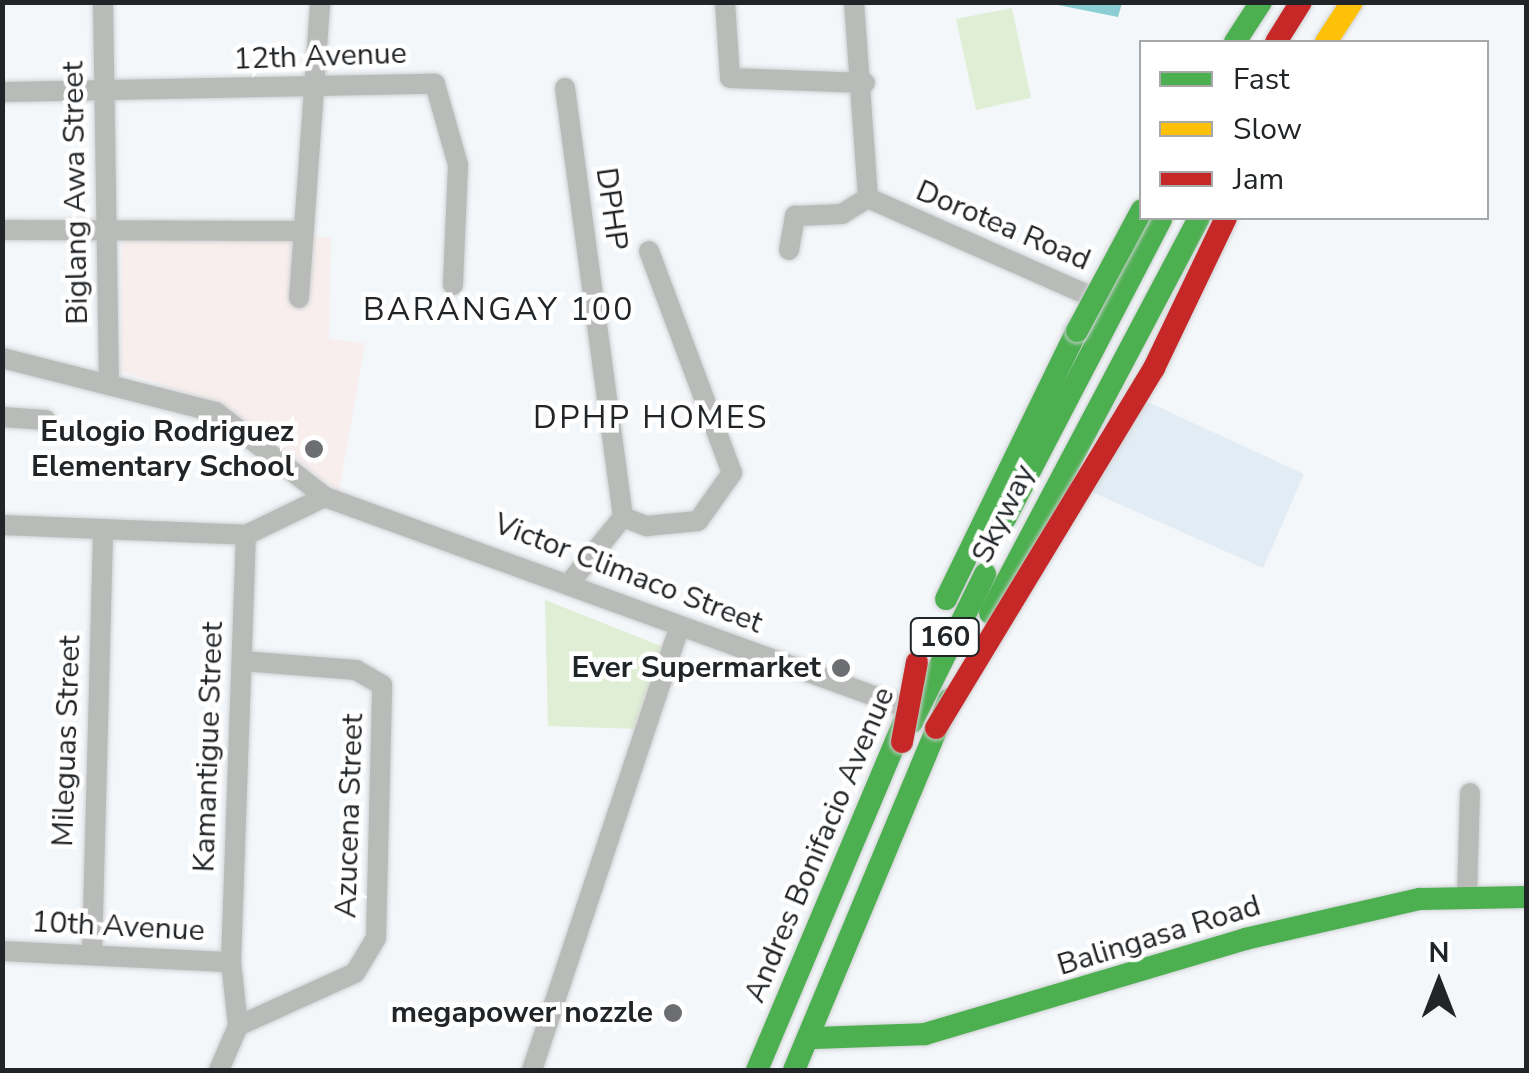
<!DOCTYPE html>
<html>
<head>
<meta charset="utf-8">
<style>
  body { margin:0 }
  #map { position:relative; width:1529px; height:1073px; overflow:hidden; background:#f4f7fa; font-family:"Nunito Sans",sans-serif }
  div>[style] { position:absolute }
  .built>* { inset:0; background:#e2ecf4 }
  .education>* { inset:0; background:#f8eeee }
  .green>* { inset:0; background:#dfeed4 }
  .water>* { inset:0; background:#8acdd2 }
  .roads { filter:drop-shadow(0 0 2px #cfd1d3) drop-shadow(0 0 2px #cfd1d3) }
  .street>* { height:20px; margin:-10px; padding:0 10px; transform-origin:10px; border-radius:10px; background:#b9bbb9 }
  .fast>* { height:22px; margin:-11px; padding:0 11px; transform-origin:11px; border-radius:11px; background:#4caf50 }
  .slow>* { height:22px; margin:-11px; padding:0 11px; transform-origin:11px; border-radius:11px; background:#ffc107 }
  .jam>* { height:22px; margin:-11px; padding:0 11px; transform-origin:11px; border-radius:11px; background:#c62828 }
  .bridges { filter:drop-shadow(0 0 2px #cfd1d3) drop-shadow(0 0 2px #cfd1d3) }
  .fast-bridge>* { height:22px; margin:-11px; padding:0 11px; transform-origin:11px; border-radius:11px; background:#4caf50 }
  .jam-bridge>* { height:22px; margin:-11px; padding:0 11px; transform-origin:11px; border-radius:11px; background:#c62828 }
  .dots>* { width:28px; height:28px; translate:-50% -50%; box-sizing:border-box; border:5px solid #fff; border-radius:50% }
  span { translate:-50% -50%; white-space:nowrap; text-align:center; line-height:1.15; -webkit-text-stroke:9px #fff; paint-order:stroke }
  .shield-label span { padding:2px 8px; background:#fff; border:2px solid; border-radius:8px; -webkit-text-stroke-width:0 }
  .shield-label { font-size:28px; color:#222528; font-weight:700 }
  .street-label { font-size:30px; color:#222528 }
  .poi-label { font-size:30px; color:#222528; font-weight:700 }
  .right { translate:-100% -50%; text-align:right }
  .neighbourhood-label { font-size:32px; color:#222528; letter-spacing:2.5px }
  .frame { position:absolute; inset:0; border:5px solid #222528; pointer-events:none }
  .legend { position:absolute; left:1139px; top:40px; width:350px; height:180px; box-sizing:border-box; background:#fff; border:2px solid #a7a8a9; margin:0; padding:12px 18px; list-style:none; font-size:30px; color:#222528 }
  .legend li { display:flex; align-items:center; gap:20px; height:50px }
  .legend b { width:50px; border:2px solid #a7a8a9 }
  .north { position:absolute; left:1389px; top:933px; width:100px; height:100px; -webkit-text-stroke:8px #fff; paint-order:stroke; rotate:0deg; font-size:28px; font-weight:700; line-height:40px; text-align:center; color:#222528 }
  .north::after { content:''; display:block; margin:auto; width:35px; height:45px; background:#222528; clip-path:polygon(50% 0,100% 100%,50% 72%,0 100%) }
</style>
</head>
<body>
<div id="map">
  <div class="built">
    <i style="clip-path:polygon(1139px 398px,1304px 474px,1263px 568px,1092px 492px)"></i>
  </div>
  <div class="education">
    <i style="clip-path:polygon(331px 237px,329px 339px,365px 343px,339px 492px,225px 405px,121px 371px,122px 240px)"></i>
  </div>
  <div class="green">
    <i style="clip-path:polygon(1012px 8px,1031px 98px,976px 110px,956px 19px)"></i>
    <i style="clip-path:polygon(545px 600px,666px 648px,639px 729px,548px 726px)"></i>
  </div>
  <div class="water">
    <i style="clip-path:polygon(1048px 3px,1122px 3px,1118px 17px)"></i>
  </div>
  <div class="roads">
    <div class="street">
      <i style="left:103px;top:2px;width:381px;rotate:89.1deg"></i>
      <i style="left:725px;top:2px;width:76px;rotate:86.2deg"></i>
      <i style="left:730px;top:78px;width:135px;rotate:2.1deg"></i>
      <i style="left:854px;top:2px;width:196px;rotate:85.9deg"></i>
      <i style="left:868px;top:198px;width:256px;rotate:23.8deg"></i>
      <i style="left:565px;top:88px;width:433px;rotate:82.3deg"></i>
      <i style="left:623px;top:517px;width:87px;rotate:129deg"></i>
      <i style="left:2px;top:92px;width:433px;rotate:-1.1deg"></i>
      <i style="left:435px;top:84px;width:84px;rotate:74.1deg"></i>
      <i style="left:458px;top:165px;width:120px;rotate:92.4deg"></i>
      <i style="left:2px;top:230px;width:296px;rotate:0.2deg"></i>
      <i style="left:789px;top:250px;width:35px;rotate:-80deg"></i>
      <i style="left:795px;top:216px;width:47px;rotate:-2.4deg"></i>
      <i style="left:842px;top:214px;width:31px;rotate:-32deg"></i>
      <i style="left:299px;top:298px;width:297px;rotate:-85.9deg"></i>
      <i style="left:2px;top:358px;width:221px;rotate:14.2deg"></i>
      <i style="left:216px;top:412px;width:138px;rotate:37.9deg"></i>
      <i style="left:325px;top:497px;width:622px;rotate:19.92deg"></i>
      <i style="left:2px;top:417px;width:44px;rotate:3.9deg"></i>
      <i style="left:623px;top:517px;width:26px;rotate:21deg"></i>
      <i style="left:647px;top:526px;width:51px;rotate:-5.6deg"></i>
      <i style="left:698px;top:521px;width:59px;rotate:-54.7deg"></i>
      <i style="left:732px;top:473px;width:237px;rotate:-110.5deg"></i>
      <i style="left:2px;top:525px;width:244px;rotate:2.3deg"></i>
      <i style="left:246px;top:535px;width:88px;rotate:-25.7deg"></i>
      <i style="left:1467px;top:894px;width:101px;rotate:-88.3deg"></i>
      <i style="left:2px;top:951px;width:229px;rotate:2.8deg"></i>
      <i style="left:92px;top:954px;width:425px;rotate:-88.5deg"></i>
      <i style="left:238px;top:1026px;width:64px;rotate:-96.2deg"></i>
      <i style="left:231px;top:962px;width:427px;rotate:-88deg"></i>
      <i style="left:219px;top:1070px;width:48px;rotate:-66.6deg"></i>
      <i style="left:238px;top:1026px;width:128px;rotate:-24.4deg"></i>
      <i style="left:355px;top:973px;width:41px;rotate:-59deg"></i>
      <i style="left:376px;top:938px;width:253px;rotate:-88.6deg"></i>
      <i style="left:382px;top:685px;width:30px;rotate:-150deg"></i>
      <i style="left:356px;top:670px;width:114px;rotate:-175.5deg"></i>
      <i style="left:532px;top:1070px;width:466px;rotate:-71.6deg"></i>
    </div>
    <div class="fast">
      <i style="left:1235px;top:42px;width:48px;rotate:-57deg"></i>
      <i style="left:1005px;top:519px;width:339px;rotate:-62.5deg"></i>
      <i style="left:946px;top:599px;width:298px;rotate:-64deg"></i>
      <i style="left:990px;top:613px;width:447px;rotate:-62.1deg"></i>
      <i style="left:912px;top:722px;width:165px;rotate:-63.7deg"></i>
      <i style="left:811px;top:1038px;width:114px;rotate:-2deg"></i>
      <i style="left:925px;top:1034px;width:334px;rotate:-16.5deg"></i>
      <i style="left:1245px;top:939px;width:180px;rotate:-12.9deg"></i>
      <i style="left:1420px;top:899px;width:106px;rotate:-1.1deg"></i>
      <i style="left:757px;top:1070px;width:385px;rotate:-67.1deg"></i>
      <i style="left:794px;top:1070px;width:402px;rotate:-67.3deg"></i>
    </div>
    <div class="slow">
      <i style="left:1326px;top:42px;width:48px;rotate:-57deg"></i>
    </div>
    <div class="jam">
      <i style="left:1276px;top:42px;width:47px;rotate:-58deg"></i>
    </div>
  </div>
  <div class="bridges">
    <div class="fast-bridge">
      <i style="left:1077px;top:331px;width:137px;rotate:-61.8deg"></i>
    </div>
    <div class="jam-bridge">
      <i style="left:936px;top:728px;width:421px;rotate:-58.8deg"></i>
      <i style="left:1154px;top:368px;width:166px;rotate:-64.4deg"></i>
      <i style="left:902px;top:742px;width:81px;rotate:-79.4deg"></i>
    </div>
  </div>
  <div class="dots">
    <i style="left:314px;top:449px;background:#6c6e72"></i>
    <i style="left:841px;top:668px;background:#6c6e72"></i>
    <i style="left:673px;top:1013px;background:#6c6e72"></i>
  </div>
  <div class="shield-label">
    <span style="left:945px;top:637px">160</span>
  </div>
  <div class="street-label">
    <span style="left:320px;top:57px;rotate:-2deg">12th Avenue</span>
    <span style="left:76px;top:193px;rotate:-91deg">Biglang Awa Street</span>
    <span style="left:611px;top:209px;rotate:82deg">DPHP</span>
    <span style="left:1003px;top:226px;rotate:23deg">Dorotea Road</span>
    <span style="left:1004px;top:514px;rotate:-64deg">Skyway</span>
    <span style="left:628px;top:574px;rotate:21deg">Victor Climaco Street</span>
    <span style="left:67px;top:741px;rotate:-88deg">Mileguas Street</span>
    <span style="left:209px;top:747px;rotate:-88deg">Kamantigue Street</span>
    <span style="left:350px;top:816px;rotate:-88deg">Azucena Street</span>
    <span style="left:820px;top:845px;rotate:-67deg">Andres Bonifacio Avenue</span>
    <span style="left:118px;top:927px;rotate:3deg">10th Avenue</span>
    <span style="left:1159px;top:936px;rotate:-17deg">Balingasa Road</span>
  </div>
  <div class="poi-label">
    <span class="right" style="left:294px;top:449px">Eulogio Rodriguez<br>Elementary School</span>
    <span class="right" style="left:821px;top:668px">Ever Supermarket</span>
    <span class="right" style="left:653px;top:1013px">megapower nozzle</span>
  </div>
  <div class="neighbourhood-label">
    <span style="left:499px;top:310px">BARANGAY 100</span>
    <span style="left:651px;top:418px">DPHP HOMES</span>
  </div>
  <div class="frame"></div>
  <ul class="legend">
  <li><b style="height:12px;background:#4caf50"></b>Fast</li>
  <li><b style="height:12px;background:#ffc107"></b>Slow</li>
  <li><b style="height:12px;background:#c62828"></b>Jam</li>
  </ul>
  <div class="north">N</div>
</div>
</body>
</html>
